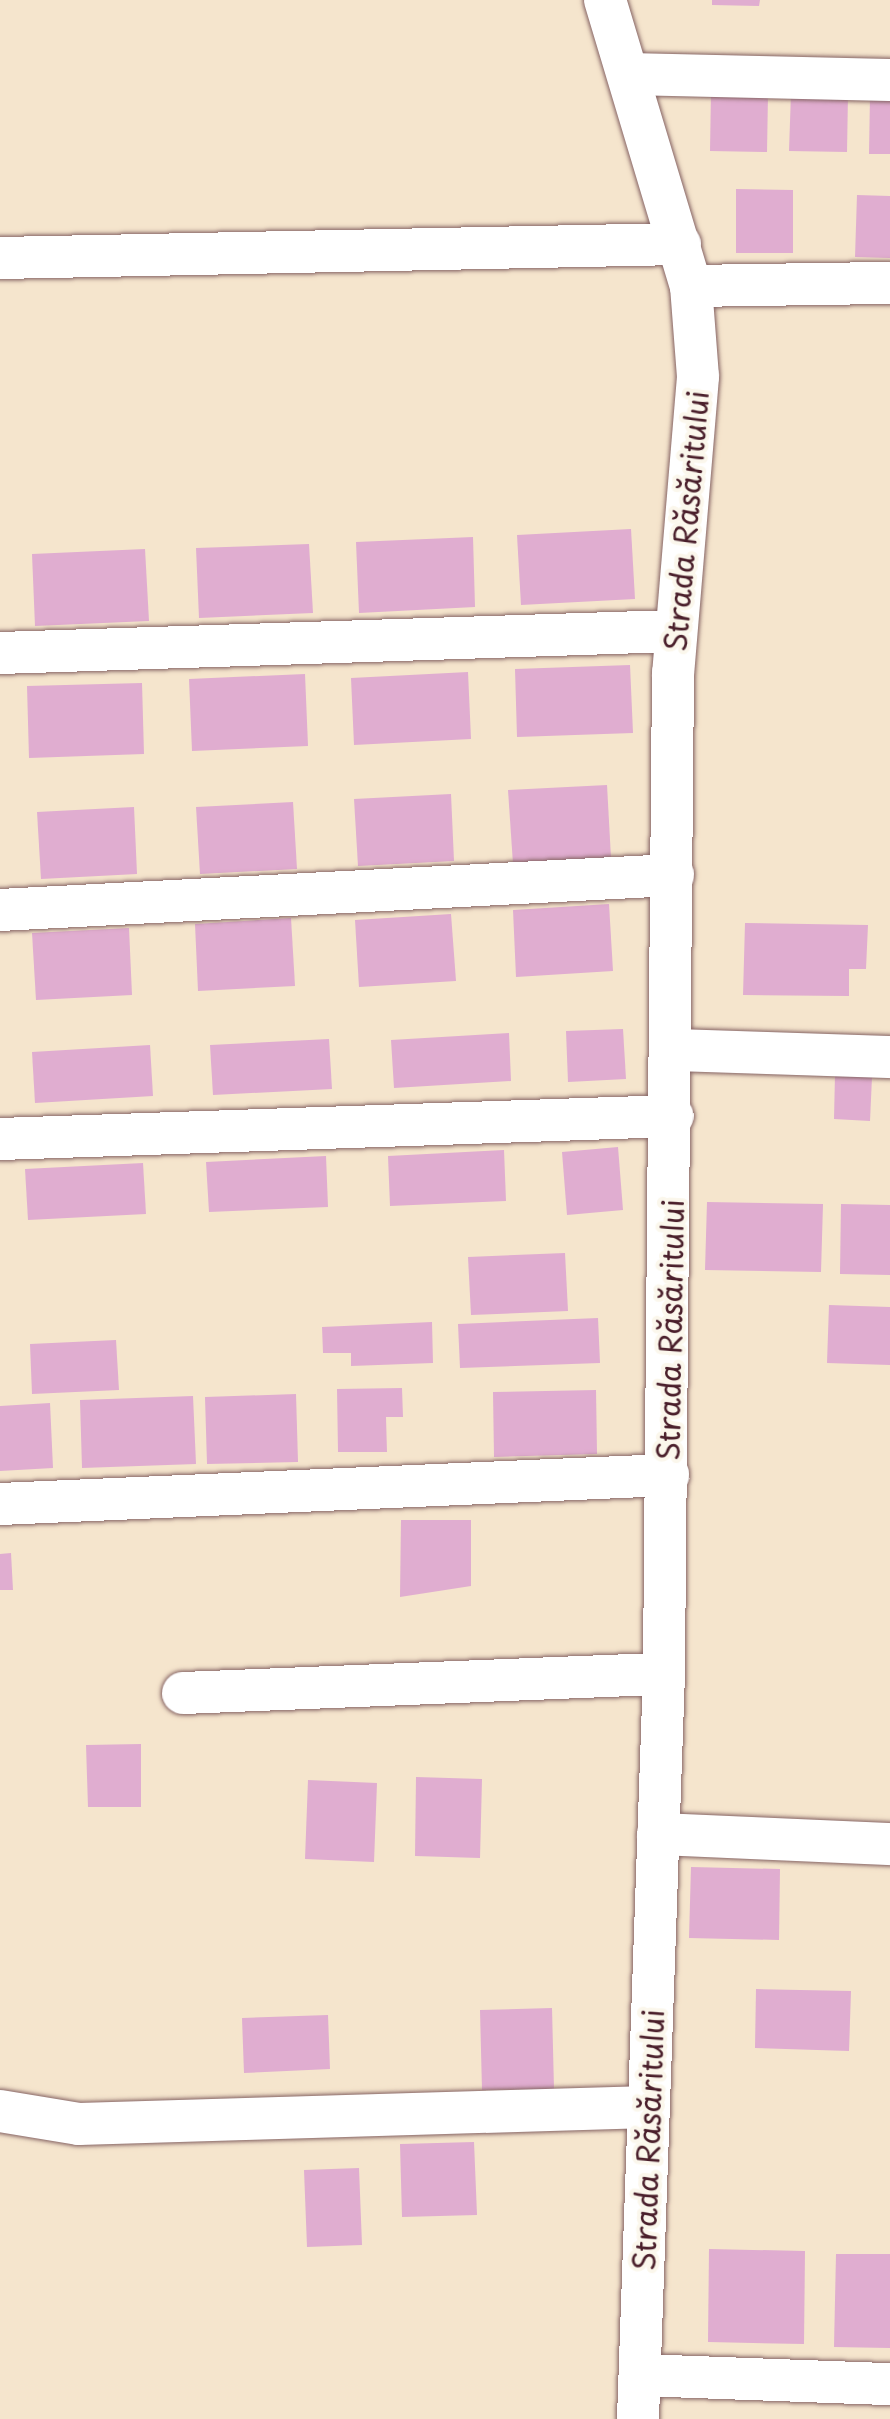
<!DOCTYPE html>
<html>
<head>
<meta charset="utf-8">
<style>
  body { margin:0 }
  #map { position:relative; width:890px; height:2419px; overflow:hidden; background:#f5e5cd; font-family:"Playpen Sans",sans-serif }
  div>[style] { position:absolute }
  .building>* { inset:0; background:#e0add0 }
  .roads { filter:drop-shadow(0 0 2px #866464) drop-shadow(0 0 2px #866464) }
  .minor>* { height:42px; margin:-21px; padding:0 21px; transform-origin:21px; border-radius:21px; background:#fff }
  span { translate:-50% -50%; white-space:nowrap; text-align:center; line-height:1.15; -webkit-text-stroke:8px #fbf7ec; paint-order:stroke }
  .street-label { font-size:30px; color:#4a1f2b }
</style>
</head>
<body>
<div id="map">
  <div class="building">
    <i style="clip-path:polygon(712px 0,760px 0,759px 6px,712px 5px)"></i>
    <i style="clip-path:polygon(711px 92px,768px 94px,767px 152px,710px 151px)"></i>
    <i style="clip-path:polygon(791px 93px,848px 94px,847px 152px,789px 151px)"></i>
    <i style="clip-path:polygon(870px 96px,890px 96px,890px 154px,869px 154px)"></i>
    <i style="clip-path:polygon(736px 189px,793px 190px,793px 253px,736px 253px)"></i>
    <i style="clip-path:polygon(857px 195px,890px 196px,890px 258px,855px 257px)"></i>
    <i style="clip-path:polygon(631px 529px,635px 599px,521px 605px,517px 535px)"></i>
    <i style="clip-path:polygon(473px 537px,475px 607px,359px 613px,356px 542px)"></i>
    <i style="clip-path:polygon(309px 544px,313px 613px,199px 618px,196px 548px)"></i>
    <i style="clip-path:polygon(145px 549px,149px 621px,35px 626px,32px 554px)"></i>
    <i style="clip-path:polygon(630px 665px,633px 733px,517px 737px,515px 669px)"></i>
    <i style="clip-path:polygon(468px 672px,471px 739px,354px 745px,351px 678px)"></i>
    <i style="clip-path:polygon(305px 674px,308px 746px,192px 751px,189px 679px)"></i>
    <i style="clip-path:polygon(142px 683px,144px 754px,29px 758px,27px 686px)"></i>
    <i style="clip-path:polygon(607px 785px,611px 858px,513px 864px,508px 790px)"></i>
    <i style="clip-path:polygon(451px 794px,454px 861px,358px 866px,354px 799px)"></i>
    <i style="clip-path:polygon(293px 802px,297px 869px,200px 874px,196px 807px)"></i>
    <i style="clip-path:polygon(134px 807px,137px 874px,41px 879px,37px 812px)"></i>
    <i style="clip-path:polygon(609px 904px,613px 971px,516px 977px,513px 910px)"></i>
    <i style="clip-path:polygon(451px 914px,456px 981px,359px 987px,355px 920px)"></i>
    <i style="clip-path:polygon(291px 918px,295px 986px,198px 991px,195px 924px)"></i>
    <i style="clip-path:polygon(745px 923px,868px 925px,866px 969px,849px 969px,849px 996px,743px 995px)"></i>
    <i style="clip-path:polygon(129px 928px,132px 995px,36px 1000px,32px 933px)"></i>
    <i style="clip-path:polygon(623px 1029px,626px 1079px,568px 1082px,566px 1031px)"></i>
    <i style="clip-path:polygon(509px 1033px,511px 1081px,394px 1088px,391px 1040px)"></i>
    <i style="clip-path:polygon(329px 1039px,332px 1089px,213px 1095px,210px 1045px)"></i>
    <i style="clip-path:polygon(150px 1045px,153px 1096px,35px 1103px,32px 1052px)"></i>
    <i style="clip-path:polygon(835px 1075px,872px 1077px,870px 1121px,834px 1119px)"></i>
    <i style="clip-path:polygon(618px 1147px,623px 1210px,567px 1215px,562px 1152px)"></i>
    <i style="clip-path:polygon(504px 1150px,506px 1201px,390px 1206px,388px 1156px)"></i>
    <i style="clip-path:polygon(326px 1156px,328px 1207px,209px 1212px,206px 1162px)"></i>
    <i style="clip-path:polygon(143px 1163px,146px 1214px,28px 1220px,25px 1169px)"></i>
    <i style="clip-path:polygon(707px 1202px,823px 1204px,821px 1272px,705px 1270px)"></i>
    <i style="clip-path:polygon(841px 1204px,890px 1205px,890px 1275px,840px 1274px)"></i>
    <i style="clip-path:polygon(565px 1253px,568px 1311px,471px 1315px,468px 1257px)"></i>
    <i style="clip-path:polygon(829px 1305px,890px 1307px,890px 1365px,827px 1363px)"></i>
    <i style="clip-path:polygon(598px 1318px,600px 1363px,460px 1368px,458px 1324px)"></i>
    <i style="clip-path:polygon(432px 1322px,433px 1363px,351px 1366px,351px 1353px,323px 1353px,322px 1327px)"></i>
    <i style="clip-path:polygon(116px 1340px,119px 1390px,32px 1394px,30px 1344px)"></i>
    <i style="clip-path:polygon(402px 1388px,403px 1417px,386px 1417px,387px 1452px,338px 1452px,337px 1389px)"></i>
    <i style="clip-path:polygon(596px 1390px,597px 1454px,494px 1457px,493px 1392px)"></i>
    <i style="clip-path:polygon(296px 1394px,298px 1462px,207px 1464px,205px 1397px)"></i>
    <i style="clip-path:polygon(193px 1396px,196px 1464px,82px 1468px,80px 1400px)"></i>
    <i style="clip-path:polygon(50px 1403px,53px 1468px,0 1471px,0 1406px)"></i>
    <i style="clip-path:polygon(401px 1520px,471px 1520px,471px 1586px,400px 1597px)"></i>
    <i style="clip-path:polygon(11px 1553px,13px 1590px,0 1590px,0 1554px)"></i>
    <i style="clip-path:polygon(141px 1744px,141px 1807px,88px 1807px,86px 1745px)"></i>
    <i style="clip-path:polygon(416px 1777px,482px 1779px,480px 1858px,415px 1856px)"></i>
    <i style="clip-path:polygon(308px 1780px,377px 1783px,374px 1862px,305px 1859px)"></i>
    <i style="clip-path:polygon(691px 1867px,780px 1869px,779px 1940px,689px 1938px)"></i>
    <i style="clip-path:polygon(756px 1989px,851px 1991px,849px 2051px,755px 2048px)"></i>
    <i style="clip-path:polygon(552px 2008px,554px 2089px,482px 2090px,480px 2010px)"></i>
    <i style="clip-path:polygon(328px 2015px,330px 2069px,244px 2073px,242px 2018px)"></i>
    <i style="clip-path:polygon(474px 2142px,477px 2215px,402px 2217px,400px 2144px)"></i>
    <i style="clip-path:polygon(359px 2168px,362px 2245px,307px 2247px,304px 2170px)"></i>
    <i style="clip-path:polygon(709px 2249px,805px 2251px,804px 2344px,708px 2342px)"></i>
    <i style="clip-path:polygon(836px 2254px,890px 2254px,890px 2348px,834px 2347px)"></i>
  </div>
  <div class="roads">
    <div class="minor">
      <i style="left:605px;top:0;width:299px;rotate:73.3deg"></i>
      <i style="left:691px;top:286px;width:91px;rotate:85.6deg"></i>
      <i style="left:698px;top:377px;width:297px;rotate:94.8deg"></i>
      <i style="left:673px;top:673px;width:1001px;rotate:90.52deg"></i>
      <i style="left:664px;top:1674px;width:745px;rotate:92deg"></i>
      <i style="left:628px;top:74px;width:262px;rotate:1.3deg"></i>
      <i style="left:0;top:258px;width:680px;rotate:-1.18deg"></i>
      <i style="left:691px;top:286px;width:199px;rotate:-0.9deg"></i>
      <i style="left:0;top:653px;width:674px;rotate:-1.87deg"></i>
      <i style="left:0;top:910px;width:674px;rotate:-2.98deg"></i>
      <i style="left:674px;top:1050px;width:216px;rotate:1.9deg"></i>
      <i style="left:0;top:1139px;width:673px;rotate:-1.96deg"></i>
      <i style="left:0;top:1504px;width:669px;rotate:-2.49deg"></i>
      <i style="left:183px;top:1693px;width:481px;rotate:-2.3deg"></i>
      <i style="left:658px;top:1834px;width:232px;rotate:2.5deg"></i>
      <i style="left:0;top:2111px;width:80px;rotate:9.3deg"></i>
      <i style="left:79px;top:2124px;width:570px;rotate:-1.71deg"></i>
      <i style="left:640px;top:2375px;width:250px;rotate:2.1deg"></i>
    </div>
  </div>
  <div class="street-label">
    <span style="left:686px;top:521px;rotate:-85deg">Strada Răsăritului</span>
    <span style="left:670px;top:1330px;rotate:-89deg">Strada Răsăritului</span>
    <span style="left:648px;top:2140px;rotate:-88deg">Strada Răsăritului</span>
  </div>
</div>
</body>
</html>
